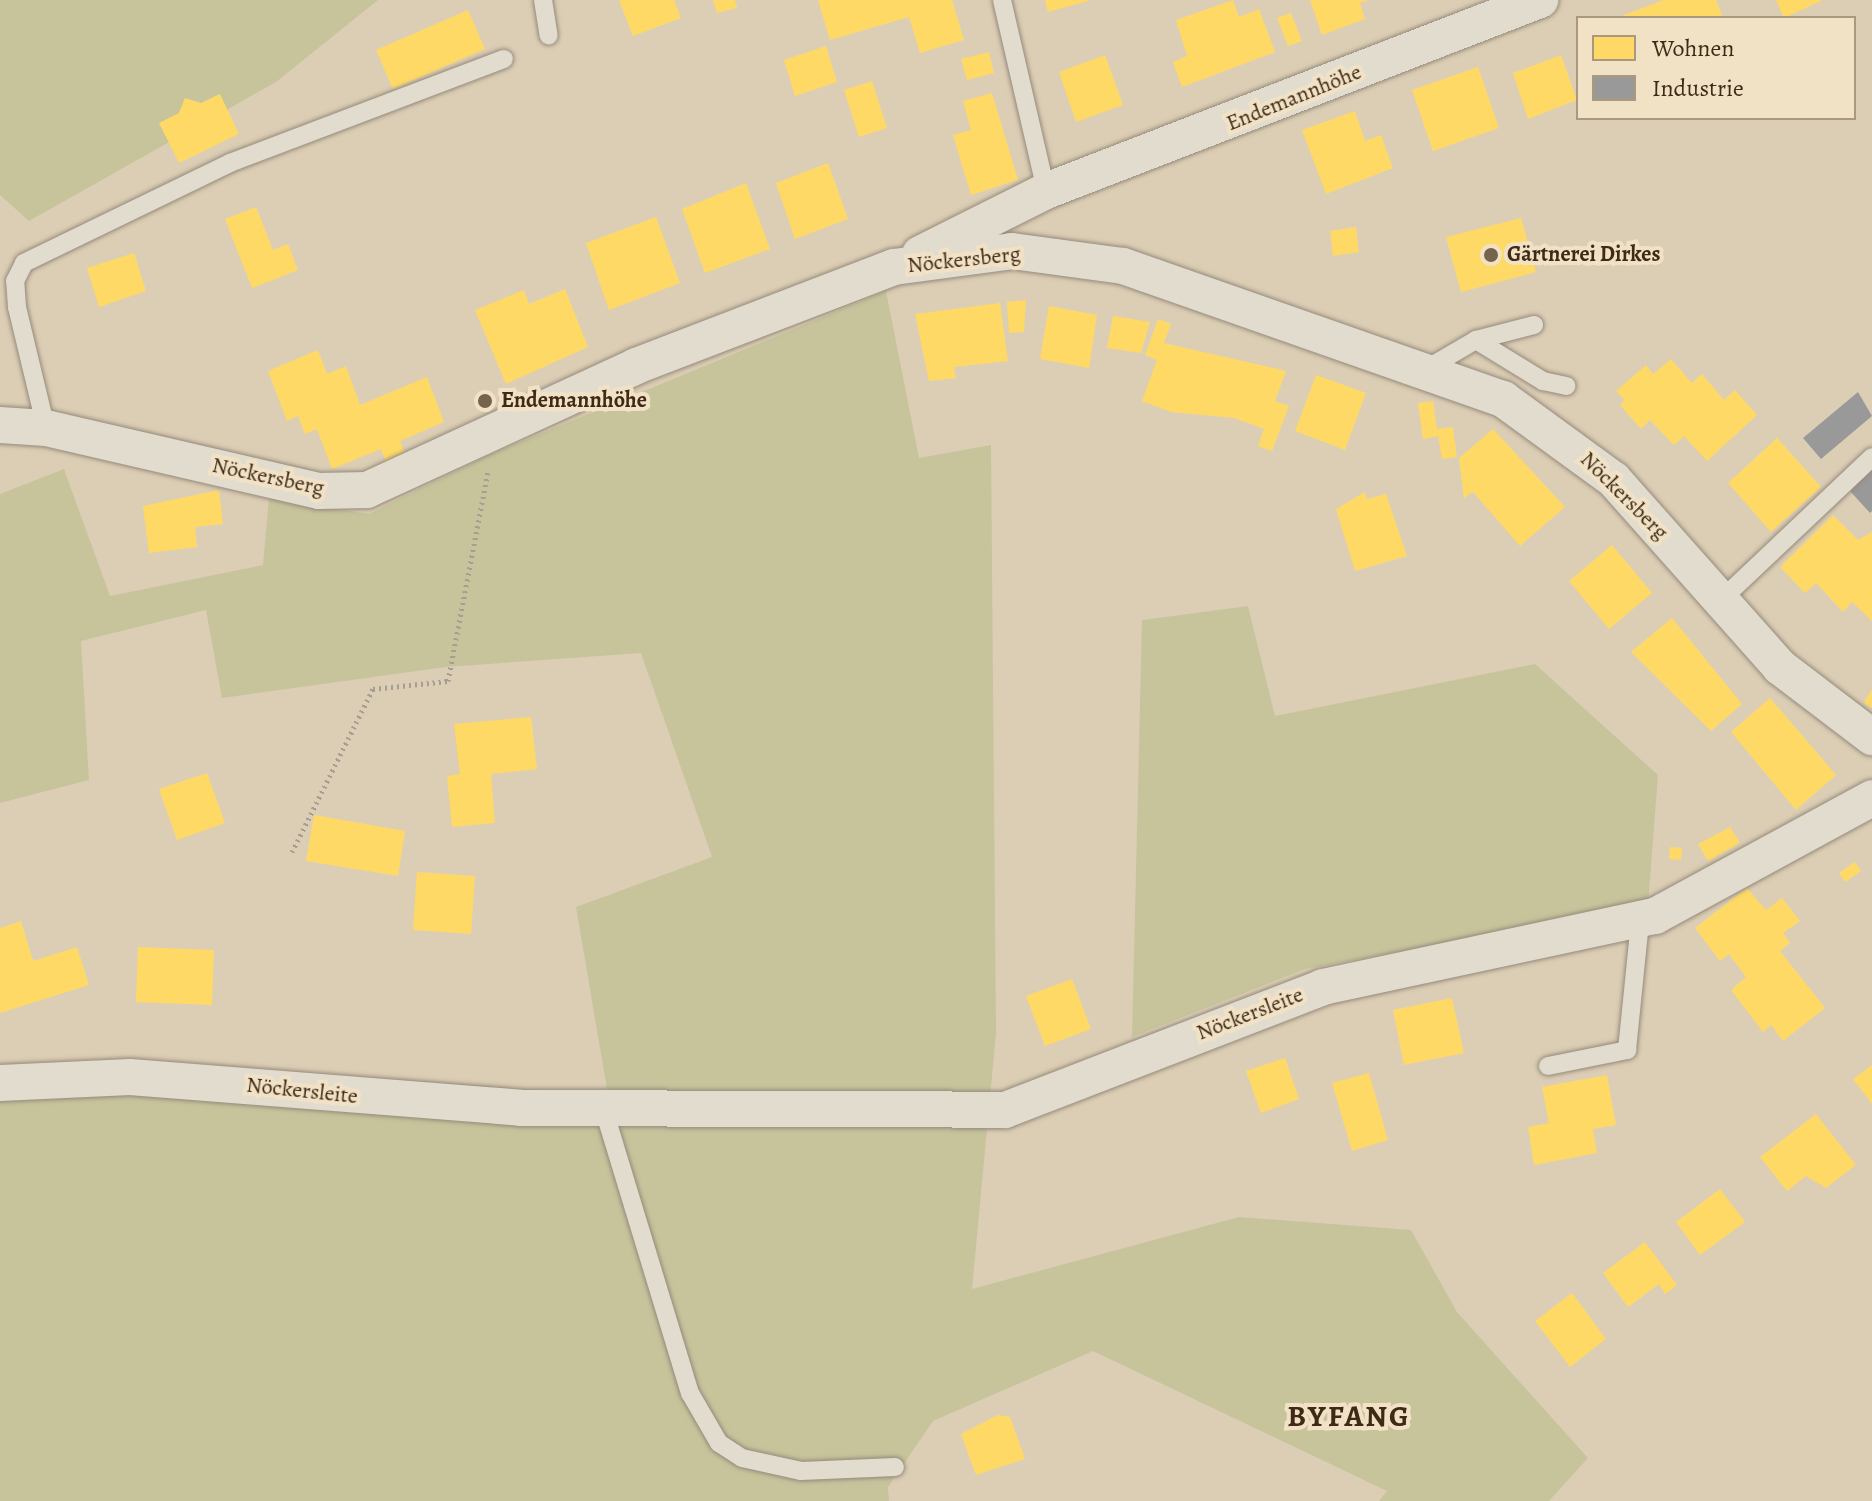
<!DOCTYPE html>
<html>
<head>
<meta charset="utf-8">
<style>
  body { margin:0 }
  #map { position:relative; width:1872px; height:1501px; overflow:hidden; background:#dcceb5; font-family:Alegreya,serif }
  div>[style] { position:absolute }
  .green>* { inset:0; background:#c7c49c }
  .homes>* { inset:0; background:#ffd966 }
  .industry>* { inset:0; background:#999 }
  .path>* { height:5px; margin-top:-2.5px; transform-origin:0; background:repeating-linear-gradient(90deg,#a69e93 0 2px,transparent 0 6px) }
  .roads { filter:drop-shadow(0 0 2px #958a7a) drop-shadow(0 0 2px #958a7a) }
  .lane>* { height:18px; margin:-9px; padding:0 9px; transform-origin:9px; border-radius:9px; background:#e2dccf }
  .street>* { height:36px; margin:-18px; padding:0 18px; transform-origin:18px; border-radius:18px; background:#e2dccf }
  .dots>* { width:22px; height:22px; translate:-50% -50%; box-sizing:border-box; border:4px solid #f2e2c5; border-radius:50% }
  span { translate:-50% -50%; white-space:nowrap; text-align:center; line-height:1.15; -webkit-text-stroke:8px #f2e2c5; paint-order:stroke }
  .street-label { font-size:22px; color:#3f2a17 }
  .poi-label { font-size:22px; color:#3f2a17; font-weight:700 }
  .left { translate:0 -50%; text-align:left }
  .district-label { font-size:30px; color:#3f2a17; font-weight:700; letter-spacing:2px }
  .legend { position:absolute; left:1576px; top:16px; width:280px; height:104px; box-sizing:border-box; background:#f2e2c5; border:2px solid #aa987f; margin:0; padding:10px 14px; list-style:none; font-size:24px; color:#3f2a17 }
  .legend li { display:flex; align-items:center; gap:16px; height:40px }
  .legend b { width:40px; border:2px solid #aa987f }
</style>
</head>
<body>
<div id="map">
  <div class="green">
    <i style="clip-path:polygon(0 0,378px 0,276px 82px,29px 221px,0 195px)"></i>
    <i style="clip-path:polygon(886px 291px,919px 458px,991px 445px,996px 1033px,972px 1289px,1239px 1217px,1411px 1230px,1457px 1312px,1588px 1458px,1549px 1501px,1379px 1501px,1387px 1491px,1093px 1351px,933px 1421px,888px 1487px,889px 1501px,0 1501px,0 1089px,214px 1066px,608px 1095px,576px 907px,712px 857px,641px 653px,446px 667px,222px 698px,206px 610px,81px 641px,89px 780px,0 803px,0 494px,64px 469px,110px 596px,263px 565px,269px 498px,369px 514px,487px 456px)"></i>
    <i style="clip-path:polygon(1248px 606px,1275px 716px,1535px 664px,1658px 775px,1648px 905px,1305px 969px,1132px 1037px,1142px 620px)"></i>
  </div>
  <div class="homes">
    <i style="clip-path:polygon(619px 0,674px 0,681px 18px,633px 36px)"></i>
    <i style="clip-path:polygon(713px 0,735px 0,737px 8px,717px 13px)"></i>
    <i style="clip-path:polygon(818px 0,952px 0,964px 40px,920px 53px,909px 17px,830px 40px)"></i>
    <i style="clip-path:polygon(1045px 0,1088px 0,1088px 1px,1048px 12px)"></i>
    <i style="clip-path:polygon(1233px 0,1239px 17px,1259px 9px,1275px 52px,1182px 87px,1173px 62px,1187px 56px,1176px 20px)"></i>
    <i style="clip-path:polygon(1310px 0,1368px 0,1360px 3px,1365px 19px,1322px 35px)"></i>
    <i style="clip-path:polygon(1664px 0,1716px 0,1723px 18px,1616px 18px)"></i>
    <i style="clip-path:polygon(1776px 0,1823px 0,1784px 18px)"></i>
    <i style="clip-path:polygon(468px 10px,485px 49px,393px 89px,376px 50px)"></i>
    <i style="clip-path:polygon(1291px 13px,1302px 41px,1288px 46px,1277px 18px)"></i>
    <i style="clip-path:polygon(826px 46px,837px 82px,795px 96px,784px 60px)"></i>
    <i style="clip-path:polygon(989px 52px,994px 73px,967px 80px,961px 59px)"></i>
    <i style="clip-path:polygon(1105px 55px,1123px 105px,1076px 122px,1059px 72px)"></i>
    <i style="clip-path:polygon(1561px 55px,1577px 100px,1528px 119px,1513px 73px)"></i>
    <i style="clip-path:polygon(1478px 67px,1499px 128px,1433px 151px,1412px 90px)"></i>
    <i style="clip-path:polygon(872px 81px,887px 128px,859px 137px,844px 90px)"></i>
    <i style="clip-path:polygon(992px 93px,1018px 180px,971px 195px,953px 135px,971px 130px,963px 101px)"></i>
    <i style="clip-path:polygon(220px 94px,239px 134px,179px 163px,159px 123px,179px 113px,185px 98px,201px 103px)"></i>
    <i style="clip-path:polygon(1355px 111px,1365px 141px,1381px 135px,1393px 168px,1326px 194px,1302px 130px)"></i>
    <i style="clip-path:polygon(828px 163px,848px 219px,795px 239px,776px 183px)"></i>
    <i style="clip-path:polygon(746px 183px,770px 249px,705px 273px,682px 209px)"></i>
    <i style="clip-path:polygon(256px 207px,273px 250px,288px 244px,298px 270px,252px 288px,225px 219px)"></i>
    <i style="clip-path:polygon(656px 217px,680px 283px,609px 310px,586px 243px)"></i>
    <i style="clip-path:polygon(1521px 218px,1536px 272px,1461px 292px,1446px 237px)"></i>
    <i style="clip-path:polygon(1356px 227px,1359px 252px,1333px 256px,1330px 231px)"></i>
    <i style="clip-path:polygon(134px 253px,146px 291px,99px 307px,87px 268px)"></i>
    <i style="clip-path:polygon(565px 289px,588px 347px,506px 384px,475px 310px,524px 290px,529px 304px)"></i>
    <i style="clip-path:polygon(1026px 300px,1024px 332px,1009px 333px,1007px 302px)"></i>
    <i style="clip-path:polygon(1000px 303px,1008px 361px,954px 367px,956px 378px,929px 381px,915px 314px)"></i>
    <i style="clip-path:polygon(1049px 306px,1097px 315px,1089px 368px,1040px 359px)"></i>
    <i style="clip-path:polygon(1113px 316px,1150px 322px,1141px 353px,1107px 348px)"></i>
    <i style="clip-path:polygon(1158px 319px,1171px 324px,1164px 343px,1286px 371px,1275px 401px,1289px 406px,1272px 451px,1258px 446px,1264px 429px,1234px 418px,1171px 412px,1142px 401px,1157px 360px,1145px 355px)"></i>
    <i style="clip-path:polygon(318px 350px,327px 374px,346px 366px,360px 405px,427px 377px,444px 422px,400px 441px,405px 454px,386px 462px,381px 449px,332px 469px,317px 429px,305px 434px,298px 416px,287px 421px,268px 371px)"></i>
    <i style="clip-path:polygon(1671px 359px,1692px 383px,1702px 374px,1724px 400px,1735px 390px,1757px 415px,1707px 461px,1684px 436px,1674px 445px,1650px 420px,1641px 429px,1620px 405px,1625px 400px,1616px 391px,1646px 365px,1653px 374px)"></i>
    <i style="clip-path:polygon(1316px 375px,1366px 393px,1345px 450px,1295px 431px)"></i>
    <i style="clip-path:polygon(1433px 401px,1437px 429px,1453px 427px,1457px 457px,1442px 459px,1438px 436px,1423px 439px,1418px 403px)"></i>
    <i style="clip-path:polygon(1493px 429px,1565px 507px,1520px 546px,1473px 492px,1464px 498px,1459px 458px)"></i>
    <i style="clip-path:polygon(1777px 438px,1821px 487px,1771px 532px,1728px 483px)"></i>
    <i style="clip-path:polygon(219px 490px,223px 524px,195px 527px,197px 547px,149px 553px,143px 506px)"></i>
    <i style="clip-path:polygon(1365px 492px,1367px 499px,1386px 494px,1407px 556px,1355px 571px,1336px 509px)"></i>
    <i style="clip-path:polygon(1833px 515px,1858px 540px,1872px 532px,1872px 621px,1852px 602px,1843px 612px,1816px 583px,1805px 593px,1780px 567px)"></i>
    <i style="clip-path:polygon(1612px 545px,1652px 593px,1609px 629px,1569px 581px)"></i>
    <i style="clip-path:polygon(1672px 618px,1742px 704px,1711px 731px,1631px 652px)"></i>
    <i style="clip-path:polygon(1872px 689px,1872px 708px,1864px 703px)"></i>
    <i style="clip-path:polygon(1770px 698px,1836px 775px,1796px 810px,1731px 732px)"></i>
    <i style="clip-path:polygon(531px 717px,537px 769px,491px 774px,495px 823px,452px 827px,447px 776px,460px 774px,454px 724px)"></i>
    <i style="clip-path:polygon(207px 773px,225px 823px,177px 840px,159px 789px)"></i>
    <i style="clip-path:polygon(314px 815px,405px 831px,398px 876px,306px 861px)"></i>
    <i style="clip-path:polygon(1730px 827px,1740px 843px,1708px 861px,1698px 844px)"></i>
    <i style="clip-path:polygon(1670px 847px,1682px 848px,1681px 860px,1669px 859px)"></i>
    <i style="clip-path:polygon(1855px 862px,1861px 871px,1845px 882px,1839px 873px)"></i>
    <i style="clip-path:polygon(417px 872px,475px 876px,471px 934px,413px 930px)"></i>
    <i style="clip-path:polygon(1747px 888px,1766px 910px,1782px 898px,1800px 921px,1783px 933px,1790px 943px,1780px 951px,1825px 1008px,1783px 1041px,1771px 1025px,1763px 1032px,1731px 990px,1746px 977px,1729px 954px,1720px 961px,1695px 928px)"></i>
    <i style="clip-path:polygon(21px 921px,33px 961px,77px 947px,89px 985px,0 1013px,0 928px)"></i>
    <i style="clip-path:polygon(138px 947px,214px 950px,212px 1005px,136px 1002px)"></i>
    <i style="clip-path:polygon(1072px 979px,1091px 1029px,1045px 1046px,1026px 996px)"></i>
    <i style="clip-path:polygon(1452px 998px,1464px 1053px,1404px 1065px,1393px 1010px)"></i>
    <i style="clip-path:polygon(1285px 1058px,1299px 1099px,1261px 1113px,1246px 1071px)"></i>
    <i style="clip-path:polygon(1872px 1065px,1872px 1104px,1853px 1079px)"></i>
    <i style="clip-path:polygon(1369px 1073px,1388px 1140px,1352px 1151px,1332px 1083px)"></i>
    <i style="clip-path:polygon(1607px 1075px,1616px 1125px,1593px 1129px,1597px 1153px,1534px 1165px,1528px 1127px,1549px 1123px,1542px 1087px)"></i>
    <i style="clip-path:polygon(1816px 1114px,1856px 1165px,1826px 1188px,1806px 1176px,1787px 1191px,1760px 1157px)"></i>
    <i style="clip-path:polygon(1720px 1189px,1745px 1222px,1700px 1255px,1676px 1222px)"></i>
    <i style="clip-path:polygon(1645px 1242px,1677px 1285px,1665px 1294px,1659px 1284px,1628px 1307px,1603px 1273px)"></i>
    <i style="clip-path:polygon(1572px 1293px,1606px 1339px,1570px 1367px,1535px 1321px)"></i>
    <i style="clip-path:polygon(998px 1415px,1010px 1417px,1025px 1459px,976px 1475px,961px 1434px)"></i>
  </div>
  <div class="industry">
    <i style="clip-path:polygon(1858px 392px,1872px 416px,1821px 459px,1803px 438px)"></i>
    <i style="clip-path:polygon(1872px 470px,1872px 511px,1870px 513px,1850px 491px)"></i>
  </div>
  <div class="path">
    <i style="left:292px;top:852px;width:182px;rotate:-63.6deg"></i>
    <i style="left:373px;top:689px;width:75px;rotate:-6.1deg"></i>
    <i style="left:448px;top:681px;width:214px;rotate:-79.2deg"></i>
  </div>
  <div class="roads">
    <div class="lane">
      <i style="left:543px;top:0;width:36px;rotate:81deg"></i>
      <i style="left:1002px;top:0;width:196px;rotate:77deg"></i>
      <i style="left:1476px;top:340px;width:79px;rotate:31.5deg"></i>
      <i style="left:1543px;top:381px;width:24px;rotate:12deg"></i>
      <i style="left:1428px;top:368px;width:56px;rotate:-30.3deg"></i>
      <i style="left:1476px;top:340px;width:60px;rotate:-14.5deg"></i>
      <i style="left:46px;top:428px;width:124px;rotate:-103.5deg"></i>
      <i style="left:17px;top:307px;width:26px;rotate:-94deg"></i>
      <i style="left:15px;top:281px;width:20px;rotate:-63deg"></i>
      <i style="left:24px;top:263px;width:229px;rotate:-25.9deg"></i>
      <i style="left:230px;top:163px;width:293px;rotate:-20.8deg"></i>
      <i style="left:1721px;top:600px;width:208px;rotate:-43.4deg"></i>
      <i style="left:1548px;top:1066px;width:81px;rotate:-11.4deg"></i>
      <i style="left:1627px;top:1050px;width:130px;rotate:-84.2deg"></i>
      <i style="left:603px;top:1107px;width:299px;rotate:73.1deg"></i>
      <i style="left:690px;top:1393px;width:58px;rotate:59.9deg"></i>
      <i style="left:719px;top:1443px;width:27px;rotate:33deg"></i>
      <i style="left:742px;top:1458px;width:60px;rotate:12.4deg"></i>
      <i style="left:801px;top:1471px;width:94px;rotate:-2.4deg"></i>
    </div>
    <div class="street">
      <i style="left:920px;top:254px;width:141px;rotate:-26.6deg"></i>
      <i style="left:1046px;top:191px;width:530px;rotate:-21.14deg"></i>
      <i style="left:0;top:425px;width:46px;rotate:3.7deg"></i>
      <i style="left:46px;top:428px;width:280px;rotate:13deg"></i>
      <i style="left:319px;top:491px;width:48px;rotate:-1.2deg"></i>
      <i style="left:367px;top:490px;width:296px;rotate:-24.7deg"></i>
      <i style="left:636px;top:366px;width:276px;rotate:-21deg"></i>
      <i style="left:894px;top:267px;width:119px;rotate:-7.7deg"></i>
      <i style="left:1012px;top:251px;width:112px;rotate:7.7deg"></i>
      <i style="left:1123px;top:266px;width:403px;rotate:19.3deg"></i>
      <i style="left:1503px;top:399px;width:137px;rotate:36.1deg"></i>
      <i style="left:1614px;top:480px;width:250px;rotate:48.4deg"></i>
      <i style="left:1780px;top:667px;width:116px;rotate:37.3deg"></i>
      <i style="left:0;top:1083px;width:130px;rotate:-2.6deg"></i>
      <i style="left:130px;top:1077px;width:392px;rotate:4.5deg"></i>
      <i style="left:521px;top:1108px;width:484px;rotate:0.2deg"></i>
      <i style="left:1005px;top:1110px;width:341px;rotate:-21.1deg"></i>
      <i style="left:1323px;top:987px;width:340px;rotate:-12.1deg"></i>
      <i style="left:1655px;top:916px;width:247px;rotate:-28.5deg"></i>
    </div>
  </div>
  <div class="dots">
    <i style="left:1491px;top:255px;background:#76634e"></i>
    <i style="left:485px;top:401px;background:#76634e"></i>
  </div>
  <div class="street-label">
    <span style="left:1294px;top:98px;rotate:-22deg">Endemannhöhe</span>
    <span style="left:964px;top:260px;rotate:-6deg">Nöckersberg</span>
    <span style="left:268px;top:477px;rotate:12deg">Nöckersberg</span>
    <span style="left:1624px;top:496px;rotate:45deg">Nöckersberg</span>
    <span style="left:1250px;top:1014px;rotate:-21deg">Nöckersleite</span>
    <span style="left:302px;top:1091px;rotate:6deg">Nöckersleite</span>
  </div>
  <div class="poi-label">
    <span class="left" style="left:1507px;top:255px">Gärtnerei Dirkes</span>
    <span class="left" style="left:501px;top:401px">Endemannhöhe</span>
  </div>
  <div class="district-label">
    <span style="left:1349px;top:1416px">BYFANG</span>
  </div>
  <ul class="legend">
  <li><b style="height:22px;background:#ffd966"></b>Wohnen</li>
  <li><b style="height:22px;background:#999"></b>Industrie</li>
  </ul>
</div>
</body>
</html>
